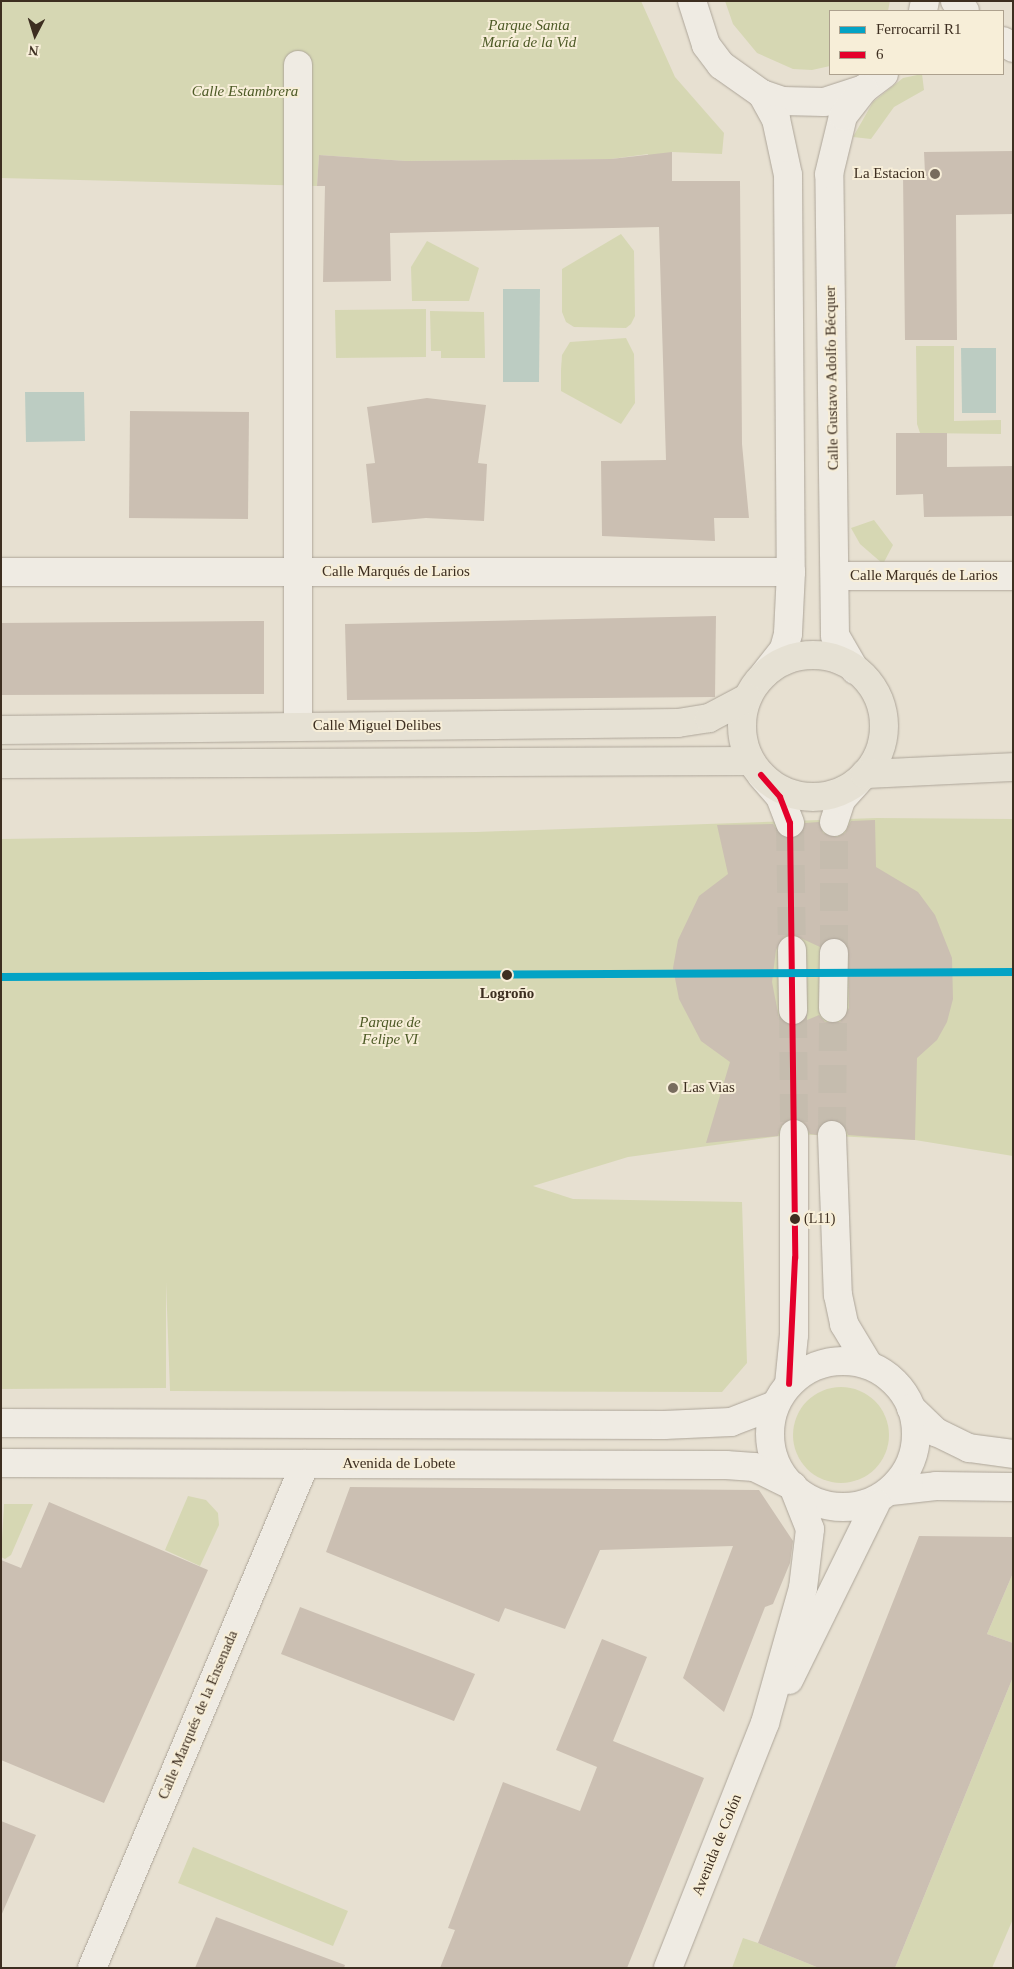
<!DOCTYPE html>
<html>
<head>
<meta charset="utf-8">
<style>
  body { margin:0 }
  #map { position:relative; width:1014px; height:1969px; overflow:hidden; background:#e7e0d1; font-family:"Times New Roman",serif }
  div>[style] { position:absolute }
  .green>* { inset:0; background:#d6d7b3 }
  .round { border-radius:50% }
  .water>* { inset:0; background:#bcccc2 }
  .building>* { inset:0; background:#cbbfb2 }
  .secondary-tunnel>* { height:28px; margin-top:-14px; transform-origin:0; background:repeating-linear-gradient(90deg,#c5bcae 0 28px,transparent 0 42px) }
  .roads { filter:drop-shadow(0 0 1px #ada599) drop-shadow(0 0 1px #ada599) }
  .street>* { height:28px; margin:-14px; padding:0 14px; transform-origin:14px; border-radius:14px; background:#efebe3 }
  .secondary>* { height:28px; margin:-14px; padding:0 14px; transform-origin:14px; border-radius:14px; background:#efebe3 }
  .secondary>.ring { margin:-14px; padding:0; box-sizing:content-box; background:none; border:28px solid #efebe3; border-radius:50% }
  .primary>* { height:28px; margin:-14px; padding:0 14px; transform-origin:14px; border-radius:14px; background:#e6e1d4 }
  .primary>.ring { margin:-14px; padding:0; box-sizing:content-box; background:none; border:28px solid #e6e1d4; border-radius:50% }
  .bus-1>* { height:6px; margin:-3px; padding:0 3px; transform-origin:3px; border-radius:3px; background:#e4002b }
  .rail-1>* { height:8px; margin:-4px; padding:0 4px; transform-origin:4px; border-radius:4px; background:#03a3c5 }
  .dots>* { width:14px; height:14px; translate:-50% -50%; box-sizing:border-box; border:2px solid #f7eed8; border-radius:50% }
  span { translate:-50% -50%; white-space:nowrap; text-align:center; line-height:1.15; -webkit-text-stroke:4px #f7eed8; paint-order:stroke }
  .bus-label { font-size:14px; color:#3d2e20 }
  .left { translate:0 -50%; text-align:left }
  .park-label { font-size:15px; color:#4d5a26; font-style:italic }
  .poi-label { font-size:15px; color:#3d2e20 }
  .right { translate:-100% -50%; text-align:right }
  .street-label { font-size:15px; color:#3d2e20 }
  .stop-label { font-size:15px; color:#3d2e20; font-weight:700 }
  .frame { position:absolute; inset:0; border:2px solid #3d2e20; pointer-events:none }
  .legend { position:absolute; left:829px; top:10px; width:175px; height:65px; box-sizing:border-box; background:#f7eed8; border:1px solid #ada18e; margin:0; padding:6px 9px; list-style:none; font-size:15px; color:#3d2e20 }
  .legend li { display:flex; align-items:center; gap:10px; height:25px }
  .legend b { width:25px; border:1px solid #ada18e }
  .north { position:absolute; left:10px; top:10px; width:50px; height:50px; -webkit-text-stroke:4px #f7eed8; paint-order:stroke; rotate:185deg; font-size:14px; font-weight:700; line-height:20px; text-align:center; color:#3d2e20 }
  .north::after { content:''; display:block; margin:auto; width:18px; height:22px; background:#3d2e20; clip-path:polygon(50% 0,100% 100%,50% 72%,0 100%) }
</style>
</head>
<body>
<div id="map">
  <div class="green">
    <i style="clip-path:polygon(1px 1px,641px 1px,675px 77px,724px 133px,722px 154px,672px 152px,672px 181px,649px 227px,648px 154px,611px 159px,406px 161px,319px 155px,317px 186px,1px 178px)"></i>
    <i style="clip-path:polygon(725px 1px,890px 1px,888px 11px,830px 11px,830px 66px,812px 70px,793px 69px,757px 53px,733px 24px)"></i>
    <i style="clip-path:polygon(922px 74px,924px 90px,894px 107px,871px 139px,853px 137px,873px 102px,903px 78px)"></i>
    <i style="clip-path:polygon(621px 234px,634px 251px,635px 316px,631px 324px,626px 328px,574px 327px,566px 322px,562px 312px,562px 269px)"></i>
    <i style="clip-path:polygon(427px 241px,479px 268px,469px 301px,412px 301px,411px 267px)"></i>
    <i style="clip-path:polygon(426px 309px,426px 357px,336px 358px,335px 310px)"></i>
    <i style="clip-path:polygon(430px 311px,484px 312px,485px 358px,441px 358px,441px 351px,431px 351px)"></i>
    <i style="clip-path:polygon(626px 338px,634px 354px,635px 403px,621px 424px,561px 391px,561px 370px,562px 355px,570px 342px)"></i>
    <i style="clip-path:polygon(916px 346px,954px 346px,954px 421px,1001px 420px,1001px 434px,920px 433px,917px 424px)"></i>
    <i style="clip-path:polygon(874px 520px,893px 545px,883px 564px,860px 544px,851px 528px)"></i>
    <i style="clip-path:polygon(877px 818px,1013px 819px,1013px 1156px,915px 1140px,794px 1134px,628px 1157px,533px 1186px,573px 1199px,742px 1202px,747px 1363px,722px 1392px,170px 1391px,166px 1282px,166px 1388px,1px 1389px,1px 839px,476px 832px)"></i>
    <i class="round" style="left:793px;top:1387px;width:96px;height:96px"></i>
    <i style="clip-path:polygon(188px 1496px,206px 1500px,218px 1513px,219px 1525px,200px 1566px,165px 1550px)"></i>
    <i style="clip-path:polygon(4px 1504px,33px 1504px,11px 1555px,5px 1559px,1px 1557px)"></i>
    <i style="clip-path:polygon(1013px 1573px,1013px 1643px,987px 1634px)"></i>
    <i style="clip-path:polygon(1013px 1677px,1013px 1919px,992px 1968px,895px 1968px)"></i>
    <i style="clip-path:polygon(193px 1847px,348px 1911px,333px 1946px,178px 1883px)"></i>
    <i style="clip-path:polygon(743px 1938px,758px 1943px,819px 1968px,732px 1968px)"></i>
  </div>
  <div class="water">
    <i style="clip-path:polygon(503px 289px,540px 289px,539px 382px,503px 382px)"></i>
    <i style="clip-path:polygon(961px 348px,996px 348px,996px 413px,962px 413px)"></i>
    <i style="clip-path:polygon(25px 392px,84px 392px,85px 441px,26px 442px)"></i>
  </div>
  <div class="building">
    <i style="clip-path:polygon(1013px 151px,1013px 214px,956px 215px,957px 340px,905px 340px,903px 175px,925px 173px,924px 152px)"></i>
    <i style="clip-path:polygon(672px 152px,672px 181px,740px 181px,742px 444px,749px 518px,714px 518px,715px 541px,602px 536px,601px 461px,666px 460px,659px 227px,390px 233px,391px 281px,323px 282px,325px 186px,317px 186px,319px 155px,406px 161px,611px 159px)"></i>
    <i style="clip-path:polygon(427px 398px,486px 405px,478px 463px,487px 464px,484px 521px,426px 518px,372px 523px,366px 464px,375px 463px,367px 407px)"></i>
    <i style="clip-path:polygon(130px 411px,249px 412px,248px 519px,129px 518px)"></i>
    <i style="clip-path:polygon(896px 433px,947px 433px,947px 467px,1013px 466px,1013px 516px,924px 517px,923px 494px,896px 495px)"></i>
    <i style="clip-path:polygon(716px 616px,715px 697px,347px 700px,345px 624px)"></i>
    <i style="clip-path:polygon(264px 621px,264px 694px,1px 695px,1px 623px)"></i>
    <i style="clip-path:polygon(evenodd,875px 820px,876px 867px,918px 892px,935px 915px,952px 958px,953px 999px,947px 1022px,937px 1040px,917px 1058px,915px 1140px,848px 1135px,845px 1126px,832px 1119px,823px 1122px,817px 1135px,810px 1134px,802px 1121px,794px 1118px,781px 1126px,778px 1136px,706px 1143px,730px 1062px,701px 1041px,679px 999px,673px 968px,678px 940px,699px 896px,728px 874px,717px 825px,773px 824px,780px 835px,788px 838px,802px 833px,805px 823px,819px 822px,823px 833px,837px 837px,845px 833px,851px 821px,875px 820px,792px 934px,820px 947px,834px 937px,848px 946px,849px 1008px,840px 1022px,825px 1022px,819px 1015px,793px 1026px,779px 1018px,772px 982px,776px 950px,784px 937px,792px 934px)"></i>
    <i style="clip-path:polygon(350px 1487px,759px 1490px,793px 1541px,790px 1563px,773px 1604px,765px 1607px,724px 1712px,683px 1678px,733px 1546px,600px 1550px,565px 1629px,505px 1608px,499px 1622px,326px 1552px)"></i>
    <i style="clip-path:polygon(49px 1502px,208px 1570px,104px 1803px,1px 1760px,1px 1560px,21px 1568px)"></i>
    <i style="clip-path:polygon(919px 1536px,1013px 1537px,1013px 1573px,987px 1634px,1013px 1643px,1013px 1677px,895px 1968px,819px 1968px,758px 1943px)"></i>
    <i style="clip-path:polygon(300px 1607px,475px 1674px,454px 1721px,281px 1654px)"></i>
    <i style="clip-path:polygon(602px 1639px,647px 1657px,613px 1741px,704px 1778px,627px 1968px,440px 1968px,455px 1930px,448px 1928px,503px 1782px,580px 1811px,597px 1767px,556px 1750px)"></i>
    <i style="clip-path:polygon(1px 1821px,36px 1835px,1px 1916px)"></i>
    <i style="clip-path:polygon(216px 1917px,345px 1965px,344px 1968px,195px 1968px)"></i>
  </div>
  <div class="secondary-tunnel">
    <i style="left:790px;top:823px;width:127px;rotate:89.1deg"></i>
    <i style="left:834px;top:953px;width:131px;rotate:-90deg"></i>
    <i style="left:793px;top:1010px;width:124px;rotate:89.5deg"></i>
    <i style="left:832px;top:1135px;width:127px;rotate:-89.5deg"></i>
  </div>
  <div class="roads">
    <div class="street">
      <i style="left:955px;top:1px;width:14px;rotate:45deg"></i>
      <i style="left:1003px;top:41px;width:12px;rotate:35deg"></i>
      <i style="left:298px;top:65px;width:662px;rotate:90deg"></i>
      <i style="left:1px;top:572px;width:790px"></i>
      <i style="left:835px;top:576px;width:178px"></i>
      <i style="left:92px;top:1968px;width:547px;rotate:-67.09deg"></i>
    </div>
    <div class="secondary">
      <i style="left:692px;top:1px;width:46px;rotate:72.3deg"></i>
      <i style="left:706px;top:45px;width:25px;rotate:53deg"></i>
      <i style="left:721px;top:65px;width:50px;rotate:35.3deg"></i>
      <i style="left:762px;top:94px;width:21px;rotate:19deg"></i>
      <i style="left:782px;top:101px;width:42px;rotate:1.4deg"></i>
      <i style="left:824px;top:102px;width:42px;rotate:-18deg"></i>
      <i style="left:864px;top:89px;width:25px;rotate:-37deg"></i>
      <i style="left:923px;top:11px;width:10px;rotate:-79deg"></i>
      <i style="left:762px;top:94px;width:29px;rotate:61deg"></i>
      <i style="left:776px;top:119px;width:57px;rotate:77.9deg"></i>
      <i style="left:788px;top:175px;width:397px;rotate:89.6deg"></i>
      <i style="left:791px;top:572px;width:62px;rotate:92.8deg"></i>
      <i style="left:788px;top:634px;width:16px;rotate:105deg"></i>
      <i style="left:784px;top:649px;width:31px;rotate:128deg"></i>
      <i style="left:855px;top:670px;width:39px;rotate:-120deg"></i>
      <i style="left:835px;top:636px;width:462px;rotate:-90.7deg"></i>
      <i style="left:829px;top:174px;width:60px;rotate:-76.4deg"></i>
      <i style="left:843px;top:116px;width:34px;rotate:-52deg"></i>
      <i style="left:761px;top:775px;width:29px;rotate:49deg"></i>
      <i style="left:780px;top:797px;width:28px;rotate:69deg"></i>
      <i style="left:834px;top:822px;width:23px;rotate:-72deg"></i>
      <i style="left:841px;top:800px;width:24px;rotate:-48deg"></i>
      <i style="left:792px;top:950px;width:60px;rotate:89deg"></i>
      <i style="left:833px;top:1008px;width:55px;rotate:-89deg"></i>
      <i style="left:832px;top:1135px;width:160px;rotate:87.9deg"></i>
      <i style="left:838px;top:1295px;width:30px;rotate:78deg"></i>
      <i style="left:844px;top:1324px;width:47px;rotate:59deg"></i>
      <i class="ring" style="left:770px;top:1361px;width:118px;height:118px"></i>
      <i style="left:789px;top:1384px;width:49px;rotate:-84.2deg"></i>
      <i style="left:794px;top:1335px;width:201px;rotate:-90deg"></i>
      <i style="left:911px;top:1408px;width:35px;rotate:44deg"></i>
      <i style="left:936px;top:1432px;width:37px;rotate:26deg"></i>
      <i style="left:969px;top:1448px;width:44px;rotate:7.8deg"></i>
      <i style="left:1px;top:1423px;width:663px;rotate:0.17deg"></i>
      <i style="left:664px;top:1425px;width:67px;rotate:-2.6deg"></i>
      <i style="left:731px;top:1422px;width:47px;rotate:-21.1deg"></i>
      <i style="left:1px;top:1463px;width:725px;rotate:0.16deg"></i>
      <i style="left:726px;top:1465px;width:28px;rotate:4deg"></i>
      <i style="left:754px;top:1467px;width:43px;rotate:26deg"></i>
      <i style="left:891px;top:1491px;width:45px;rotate:-6.3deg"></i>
      <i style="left:936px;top:1486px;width:77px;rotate:0.7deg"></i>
      <i style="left:789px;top:1680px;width:197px;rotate:-63.8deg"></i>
      <i style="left:668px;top:1968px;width:264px;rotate:-68.4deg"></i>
      <i style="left:765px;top:1723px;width:140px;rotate:-74.3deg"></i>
      <i style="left:803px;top:1588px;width:59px;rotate:-83.2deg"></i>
      <i style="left:810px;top:1529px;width:46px;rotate:-111.6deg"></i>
    </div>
    <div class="primary">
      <i class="ring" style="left:742px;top:655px;width:114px;height:114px"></i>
      <i style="left:1px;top:730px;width:677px;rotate:-0.59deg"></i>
      <i style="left:678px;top:723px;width:31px;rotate:-9deg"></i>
      <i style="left:709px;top:718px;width:43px;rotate:-27.8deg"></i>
      <i style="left:1px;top:764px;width:749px;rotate:-0.23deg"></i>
      <i style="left:865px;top:774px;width:148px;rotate:-2.7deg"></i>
    </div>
  </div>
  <div class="bus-1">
    <i style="left:761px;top:775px;width:29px;rotate:49deg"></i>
    <i style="left:780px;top:797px;width:28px;rotate:69deg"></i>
    <i style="left:790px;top:823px;width:435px;rotate:89.3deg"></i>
    <i style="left:795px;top:1258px;width:126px;rotate:92.7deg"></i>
  </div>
  <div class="rail-1">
    <i style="left:1px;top:977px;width:1012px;rotate:-0.28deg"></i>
  </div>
  <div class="dots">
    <i style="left:935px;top:174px;background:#786c5e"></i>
    <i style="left:507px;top:975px;background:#3d2e20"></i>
    <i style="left:673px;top:1088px;background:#786c5e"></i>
    <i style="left:795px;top:1219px;background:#3d2e20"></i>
  </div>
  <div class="bus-label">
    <span class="left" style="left:804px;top:1219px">(L11)</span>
  </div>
  <div class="park-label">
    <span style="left:529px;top:34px">Parque Santa<br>María de la Vid</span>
    <span style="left:245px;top:92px">Calle Estambrera</span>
    <span style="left:390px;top:1031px">Parque de<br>Felipe VI</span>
  </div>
  <div class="poi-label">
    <span class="right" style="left:925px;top:174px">La Estacion</span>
    <span class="left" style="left:683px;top:1088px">Las Vias</span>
  </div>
  <div class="street-label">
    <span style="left:832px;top:378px;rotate:-91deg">Calle Gustavo Adolfo Bécquer</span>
    <span style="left:396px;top:572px">Calle Marqués de Larios</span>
    <span style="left:924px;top:576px">Calle Marqués de Larios</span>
    <span style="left:377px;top:726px">Calle Miguel Delibes</span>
    <span style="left:399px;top:1464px">Avenida de Lobete</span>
    <span style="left:198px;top:1715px;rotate:-67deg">Calle Marqués de la Ensenada</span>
    <span style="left:717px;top:1845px;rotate:-68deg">Avenida de Colón</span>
  </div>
  <div class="stop-label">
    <span style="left:507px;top:994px">Logroño</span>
  </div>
  <div class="frame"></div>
  <ul class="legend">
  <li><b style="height:6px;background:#03a3c5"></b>Ferrocarril R1</li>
  <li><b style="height:6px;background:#e4002b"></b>6</li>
  </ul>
  <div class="north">N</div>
</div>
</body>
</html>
